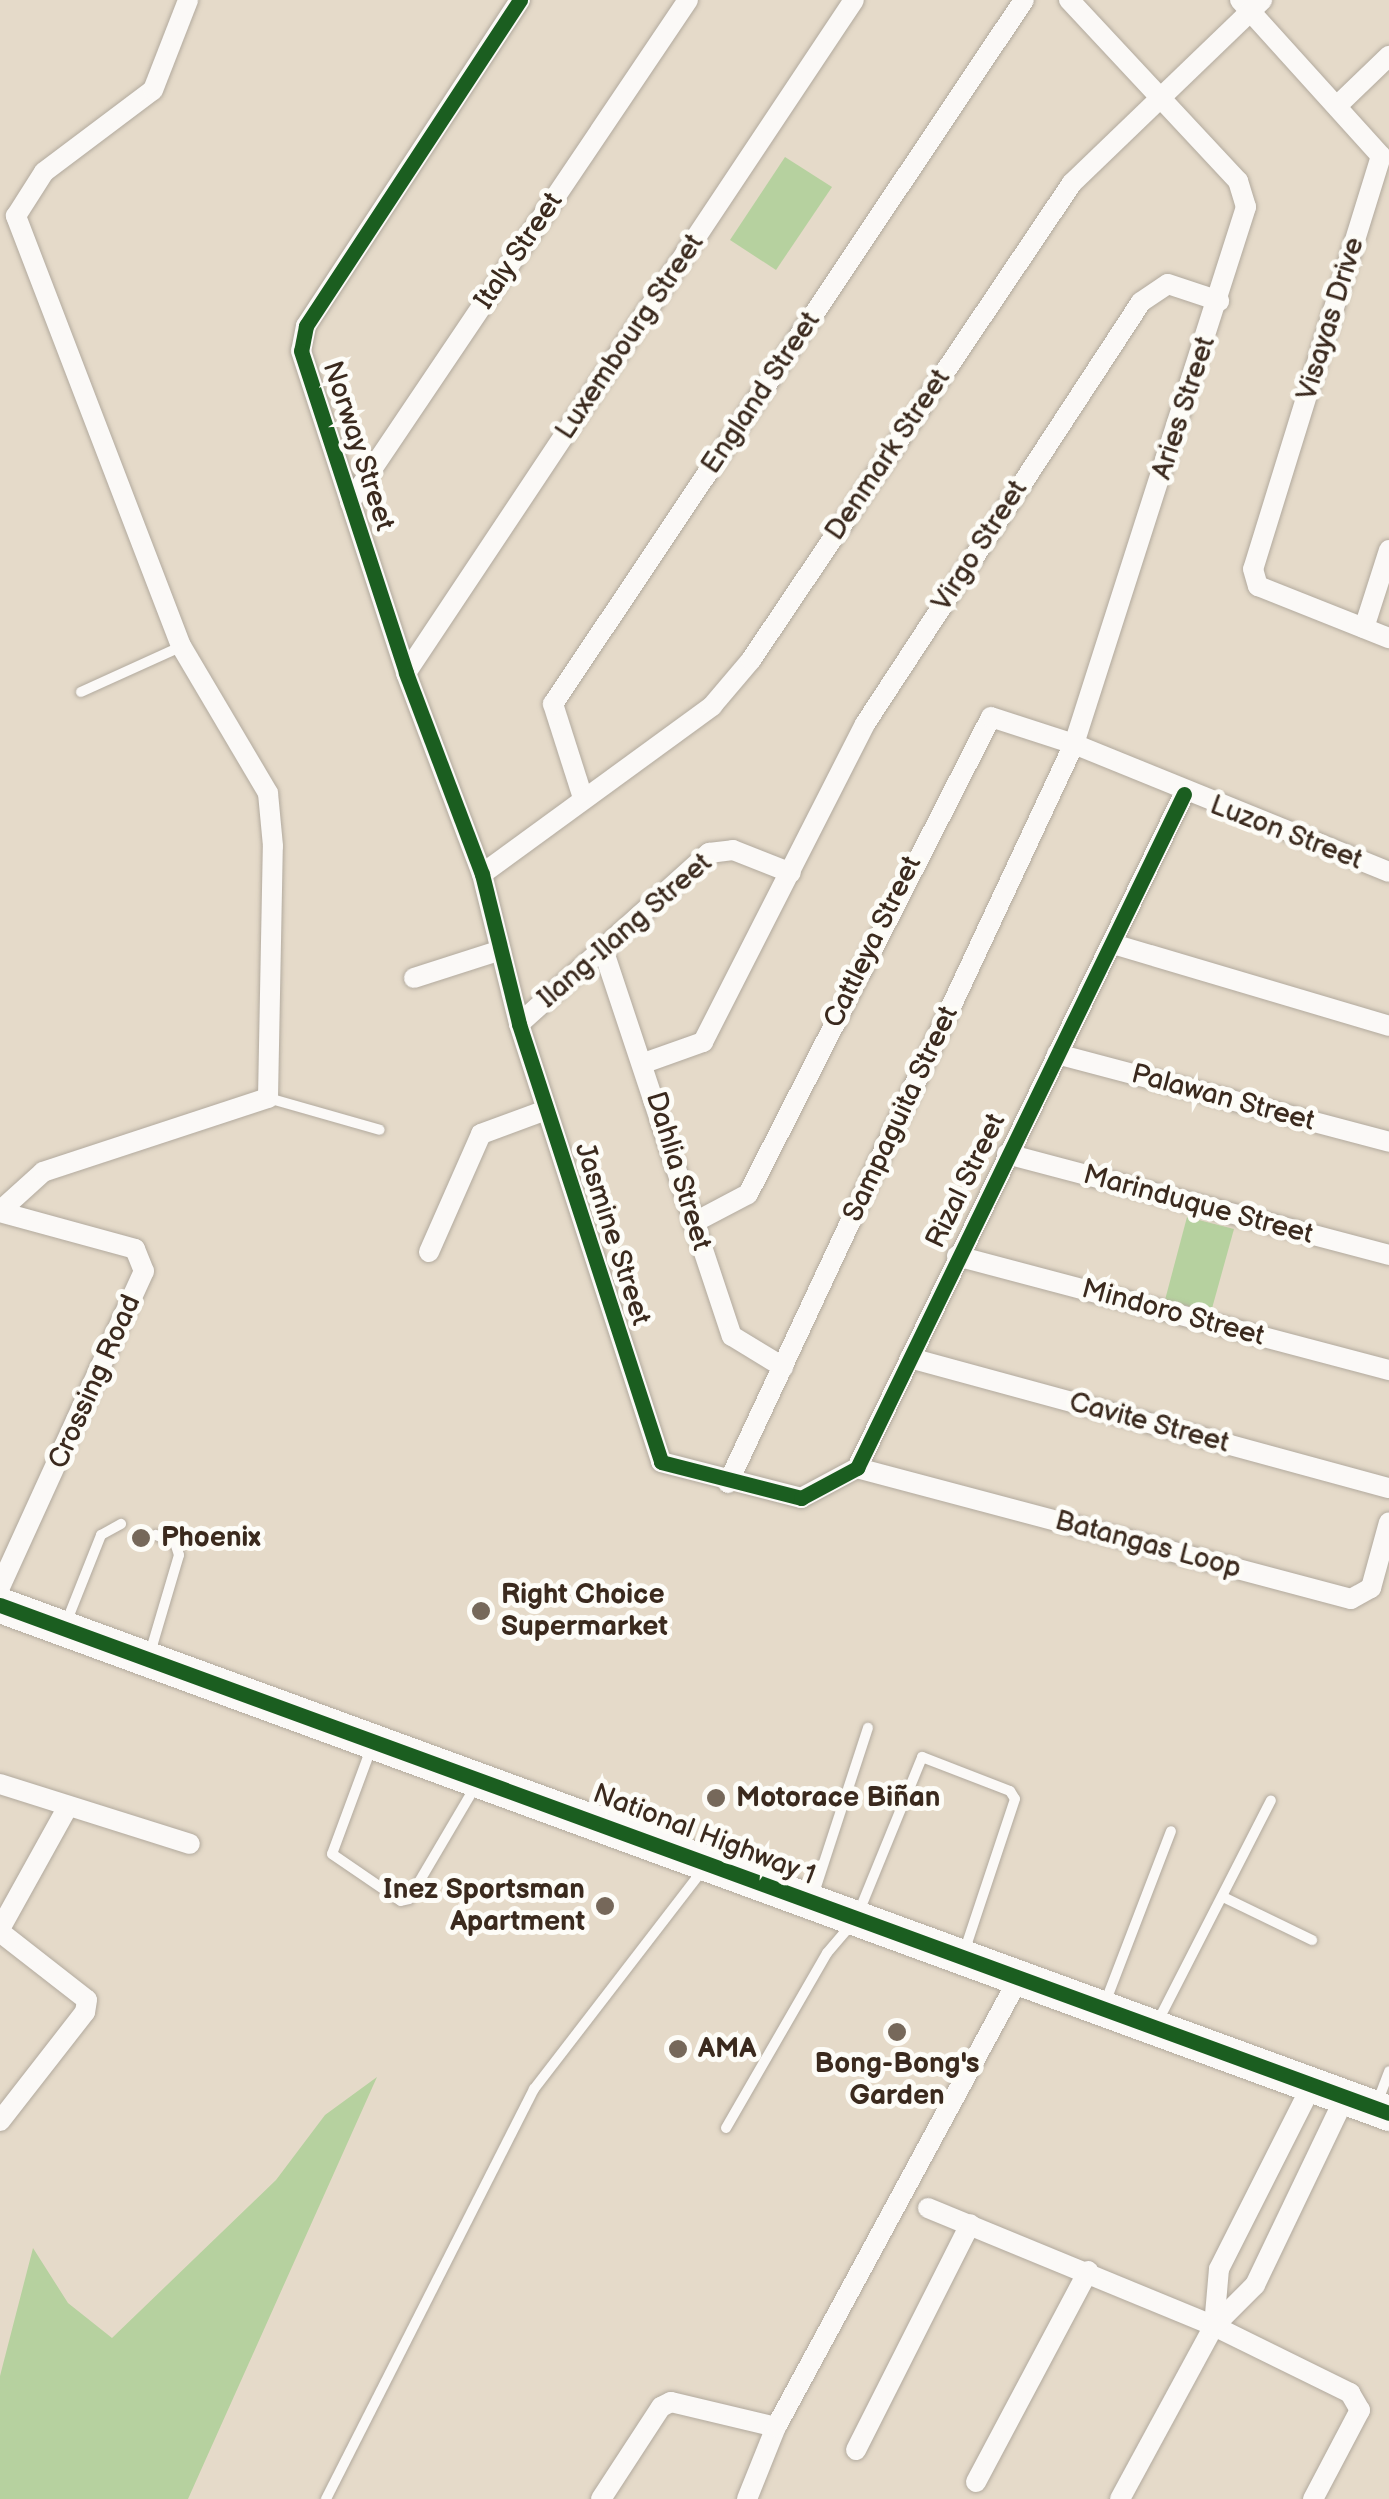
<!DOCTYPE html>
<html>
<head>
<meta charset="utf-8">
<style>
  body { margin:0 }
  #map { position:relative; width:1389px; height:2499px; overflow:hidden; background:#e5dac9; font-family:"Balsamiq Sans",sans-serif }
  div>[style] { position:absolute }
  .green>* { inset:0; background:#b6d19f }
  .roads { filter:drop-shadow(0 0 2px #b2aa9e) drop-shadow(0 0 2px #b2aa9e) }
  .lane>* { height:10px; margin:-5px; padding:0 5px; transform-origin:5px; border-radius:5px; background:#fbf9f7 }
  .street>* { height:20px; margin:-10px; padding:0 10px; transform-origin:10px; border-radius:10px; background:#fbf9f7 }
  .highway>* { height:35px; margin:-17.5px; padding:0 17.5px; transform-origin:17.5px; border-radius:17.5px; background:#fbf9f7 }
  .cycleway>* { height:15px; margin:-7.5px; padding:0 7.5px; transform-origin:7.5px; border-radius:7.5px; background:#1b5e20 }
  .dots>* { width:28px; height:28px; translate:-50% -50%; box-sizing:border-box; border:5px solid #fdfcf7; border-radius:50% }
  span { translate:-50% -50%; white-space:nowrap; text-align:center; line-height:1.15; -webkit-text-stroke:10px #fdfcf7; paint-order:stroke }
  .street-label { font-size:28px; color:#3b2a1e }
  .poi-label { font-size:28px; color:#3b2a1e; font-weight:700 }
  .left { translate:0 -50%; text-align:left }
  .right { translate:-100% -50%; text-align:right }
</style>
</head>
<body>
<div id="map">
  <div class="green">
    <i style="clip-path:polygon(785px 157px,832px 187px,776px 270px,730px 240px)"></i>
    <i style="clip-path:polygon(1187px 1217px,1234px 1229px,1211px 1312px,1165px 1300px)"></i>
    <i style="clip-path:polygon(377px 2077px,188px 2499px,0 2499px,0 2376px,33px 2248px,68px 2303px,112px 2338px,276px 2180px,325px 2115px)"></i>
  </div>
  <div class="roads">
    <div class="lane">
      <i style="left:81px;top:692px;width:109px;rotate:-24.4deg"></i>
      <i style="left:268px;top:1098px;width:116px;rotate:15.9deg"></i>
      <i style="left:66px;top:1623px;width:95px;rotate:-68.3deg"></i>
      <i style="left:101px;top:1535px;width:23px;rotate:-29deg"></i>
      <i style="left:150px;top:1653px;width:102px;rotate:-73.5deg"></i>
      <i style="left:179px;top:1555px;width:13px;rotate:-108deg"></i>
      <i style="left:175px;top:1543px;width:21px;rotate:-157deg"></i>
      <i style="left:372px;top:1746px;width:115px;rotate:110.3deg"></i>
      <i style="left:332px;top:1854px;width:83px;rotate:34.3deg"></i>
      <i style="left:401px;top:1901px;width:8px;rotate:-14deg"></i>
      <i style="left:409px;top:1899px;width:130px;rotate:-59.5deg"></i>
      <i style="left:813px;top:1896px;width:177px;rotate:-71.9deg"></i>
      <i style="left:1223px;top:1897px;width:99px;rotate:25.8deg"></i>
      <i style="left:1105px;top:2003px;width:184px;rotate:-69deg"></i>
      <i style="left:1157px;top:2023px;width:250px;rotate:-62.9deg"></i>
      <i style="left:1377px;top:2103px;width:34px;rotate:-69deg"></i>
      <i style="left:726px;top:2128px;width:202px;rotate:-60deg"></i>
      <i style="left:827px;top:1953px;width:45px;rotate:-49.5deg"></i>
      <i style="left:856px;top:1919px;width:175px;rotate:-67.8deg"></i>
      <i style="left:922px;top:1757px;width:94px;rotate:21.1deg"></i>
      <i style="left:1010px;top:1791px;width:9px;rotate:58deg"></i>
      <i style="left:1015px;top:1799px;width:161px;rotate:108.4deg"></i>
      <i style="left:326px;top:2499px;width:460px;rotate:-63.1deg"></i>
      <i style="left:534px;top:2089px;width:279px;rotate:-52.4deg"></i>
    </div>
    <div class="street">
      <i style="left:520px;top:0;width:390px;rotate:123.3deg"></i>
      <i style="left:306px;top:326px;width:25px;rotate:101deg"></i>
      <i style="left:301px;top:351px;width:339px;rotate:71.9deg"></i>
      <i style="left:406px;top:673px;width:215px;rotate:69.3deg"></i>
      <i style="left:482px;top:874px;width:154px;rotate:76.1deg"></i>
      <i style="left:519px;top:1024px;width:460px;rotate:72deg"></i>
      <i style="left:661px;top:1462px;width:145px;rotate:14.4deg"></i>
      <i style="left:801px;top:1498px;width:64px;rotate:-28.2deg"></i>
      <i style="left:857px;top:1468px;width:749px;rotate:-64.12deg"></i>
      <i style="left:1240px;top:0;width:210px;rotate:47.9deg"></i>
      <i style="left:1381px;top:156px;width:432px;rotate:107.2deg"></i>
      <i style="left:1253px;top:569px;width:18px;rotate:74deg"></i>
      <i style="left:1258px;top:586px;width:141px;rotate:21.7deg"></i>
      <i style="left:1338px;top:105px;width:71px;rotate:-43.9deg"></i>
      <i style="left:350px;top:502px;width:605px;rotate:-56.05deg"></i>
      <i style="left:1364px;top:628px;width:82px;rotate:-72.2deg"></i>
      <i style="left:406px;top:673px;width:808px;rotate:-56.35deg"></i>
      <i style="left:583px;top:798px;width:99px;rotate:-107.7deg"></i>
      <i style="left:553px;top:704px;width:847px;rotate:-56.22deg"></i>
      <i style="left:482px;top:874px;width:285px;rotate:-36.1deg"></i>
      <i style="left:712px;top:706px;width:60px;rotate:-49.7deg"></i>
      <i style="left:751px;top:660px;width:575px;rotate:-56.06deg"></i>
      <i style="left:1072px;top:183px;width:264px;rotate:-43.9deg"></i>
      <i style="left:1113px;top:944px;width:288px;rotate:16.5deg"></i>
      <i style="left:603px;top:949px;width:408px;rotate:71.6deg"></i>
      <i style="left:732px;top:1336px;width:60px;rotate:31.3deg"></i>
      <i style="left:414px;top:978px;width:88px;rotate:-17.8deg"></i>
      <i style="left:519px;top:1024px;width:256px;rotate:-42deg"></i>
      <i style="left:709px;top:853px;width:24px;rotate:-7deg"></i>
      <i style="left:733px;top:850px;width:62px;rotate:21.6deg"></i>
      <i style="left:1057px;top:1054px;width:343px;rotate:14.8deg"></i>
      <i style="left:644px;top:1063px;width:63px;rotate:-19.6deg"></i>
      <i style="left:703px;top:1042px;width:357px;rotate:-63deg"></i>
      <i style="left:865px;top:724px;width:504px;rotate:-56.81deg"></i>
      <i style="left:1141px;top:302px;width:32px;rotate:-34deg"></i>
      <i style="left:1168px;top:284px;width:54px;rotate:18.4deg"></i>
      <i style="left:1007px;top:1154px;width:395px;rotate:14.8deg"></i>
      <i style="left:0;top:1211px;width:58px;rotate:-42.2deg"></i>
      <i style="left:43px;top:1172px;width:237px;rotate:-18.2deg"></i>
      <i style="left:268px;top:1098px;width:252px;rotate:-88.9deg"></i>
      <i style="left:273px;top:846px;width:53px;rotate:-95.4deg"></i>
      <i style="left:268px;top:793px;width:171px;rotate:-120.6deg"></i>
      <i style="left:181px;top:646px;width:461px;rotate:-111deg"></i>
      <i style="left:16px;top:216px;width:52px;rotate:-57.5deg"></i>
      <i style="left:44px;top:172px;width:136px;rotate:-37deg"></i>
      <i style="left:153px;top:90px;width:97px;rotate:-68.7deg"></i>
      <i style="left:0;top:1212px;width:140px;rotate:15.3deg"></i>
      <i style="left:135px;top:1249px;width:24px;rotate:68deg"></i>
      <i style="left:144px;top:1271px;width:347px;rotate:114.5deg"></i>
      <i style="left:693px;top:1223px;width:62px;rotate:-27.8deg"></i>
      <i style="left:748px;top:1194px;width:535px;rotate:-63deg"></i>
      <i style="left:991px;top:717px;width:87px;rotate:18deg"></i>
      <i style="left:1074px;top:744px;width:340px;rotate:22.1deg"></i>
      <i style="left:429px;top:1252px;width:129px;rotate:-66.2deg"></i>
      <i style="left:481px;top:1134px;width:69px;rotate:-20.3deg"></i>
      <i style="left:957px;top:1256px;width:447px;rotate:14.8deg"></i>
      <i style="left:910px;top:1358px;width:496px;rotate:15.2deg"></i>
      <i style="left:857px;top:1468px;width:511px;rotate:14.85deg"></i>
      <i style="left:1351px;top:1599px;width:23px;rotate:-29deg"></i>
      <i style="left:1371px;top:1588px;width:68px;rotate:-74.7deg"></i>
      <i style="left:728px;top:1483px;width:816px;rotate:-64.91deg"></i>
      <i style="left:1074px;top:744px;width:564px;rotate:-72.24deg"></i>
      <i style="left:1246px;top:207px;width:27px;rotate:-107deg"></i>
      <i style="left:1238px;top:181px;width:248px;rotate:-133deg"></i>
      <i style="left:0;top:1784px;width:199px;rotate:17.5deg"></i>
      <i style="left:0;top:1929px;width:136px;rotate:-61deg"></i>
      <i style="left:0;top:1932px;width:110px;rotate:38deg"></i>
      <i style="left:87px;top:2000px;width:12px;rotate:99deg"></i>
      <i style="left:85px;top:2012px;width:138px;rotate:127.9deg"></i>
      <i style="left:928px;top:2208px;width:309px;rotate:22.4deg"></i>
      <i style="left:1214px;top:2326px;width:152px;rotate:26.2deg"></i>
      <i style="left:1350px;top:2393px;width:20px;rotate:60deg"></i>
      <i style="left:1360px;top:2410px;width:101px;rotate:117.8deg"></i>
      <i style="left:1214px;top:2326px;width:57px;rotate:-85deg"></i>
      <i style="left:1219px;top:2269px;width:206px;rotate:-63.2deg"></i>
      <i style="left:856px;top:2450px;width:253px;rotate:-63.2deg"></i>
      <i style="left:976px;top:2482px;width:239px;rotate:-62deg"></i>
      <i style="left:601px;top:2499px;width:110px;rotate:-56.9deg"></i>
      <i style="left:661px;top:2407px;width:11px;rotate:-27deg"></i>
      <i style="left:671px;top:2402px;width:108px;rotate:13.4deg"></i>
      <i style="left:747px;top:2499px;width:78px;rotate:-68.1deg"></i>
      <i style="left:776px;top:2427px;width:511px;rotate:-61.58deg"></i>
      <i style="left:1120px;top:2499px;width:197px;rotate:-61.5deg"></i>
      <i style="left:1214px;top:2326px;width:58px;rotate:-45deg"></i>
      <i style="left:1255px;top:2285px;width:208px;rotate:-64.4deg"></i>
    </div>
    <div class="highway">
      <i style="left:0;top:1605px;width:1479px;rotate:20.09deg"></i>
    </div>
  </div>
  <div class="cycleway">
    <i style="left:520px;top:0;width:390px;rotate:123.3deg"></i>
    <i style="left:306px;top:326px;width:25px;rotate:101deg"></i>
    <i style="left:301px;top:351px;width:339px;rotate:71.9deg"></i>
    <i style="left:406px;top:673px;width:215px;rotate:69.3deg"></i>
    <i style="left:482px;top:874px;width:154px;rotate:76.1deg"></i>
    <i style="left:519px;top:1024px;width:460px;rotate:72deg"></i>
    <i style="left:661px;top:1462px;width:145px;rotate:14.4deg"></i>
    <i style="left:801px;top:1498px;width:64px;rotate:-28.2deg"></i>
    <i style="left:857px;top:1468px;width:749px;rotate:-64.12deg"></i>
    <i style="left:0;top:1605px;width:1479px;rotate:20.09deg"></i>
  </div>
  <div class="dots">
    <i style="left:141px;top:1538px;background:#76685a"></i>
    <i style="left:481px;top:1611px;background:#76685a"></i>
    <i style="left:716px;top:1798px;background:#76685a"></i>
    <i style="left:605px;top:1906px;background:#76685a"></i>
    <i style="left:897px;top:2032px;background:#76685a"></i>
    <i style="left:678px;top:2049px;background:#76685a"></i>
  </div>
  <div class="street-label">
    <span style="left:519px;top:251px;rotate:-56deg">Italy Street</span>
    <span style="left:1331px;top:319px;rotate:-73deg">Visayas Drive</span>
    <span style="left:630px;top:337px;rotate:-56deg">Luxembourg Street</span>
    <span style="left:761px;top:393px;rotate:-56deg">England Street</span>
    <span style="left:1184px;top:408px;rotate:-72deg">Aries Street</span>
    <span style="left:358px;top:446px;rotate:72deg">Norway Street</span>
    <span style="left:888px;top:455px;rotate:-56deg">Denmark Street</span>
    <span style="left:980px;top:546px;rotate:-57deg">Virgo Street</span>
    <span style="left:1286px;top:833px;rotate:21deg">Luzon Street</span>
    <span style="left:625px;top:931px;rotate:-41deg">Ilang-Ilang Street</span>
    <span style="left:873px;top:942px;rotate:-64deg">Cattleya Street</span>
    <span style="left:1223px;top:1098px;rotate:15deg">Palawan Street</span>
    <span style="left:901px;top:1114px;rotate:-65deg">Sampaguita Street</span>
    <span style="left:678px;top:1171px;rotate:73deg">Dahlia Street</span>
    <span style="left:966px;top:1181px;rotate:-64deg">Rizal Street</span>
    <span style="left:1198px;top:1205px;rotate:15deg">Marinduque Street</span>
    <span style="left:612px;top:1234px;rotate:72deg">Jasmine Street</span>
    <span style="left:1173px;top:1313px;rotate:15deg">Mindoro Street</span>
    <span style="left:95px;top:1382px;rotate:-66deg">Crossing Road</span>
    <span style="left:1149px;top:1423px;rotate:15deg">Cavite Street</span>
    <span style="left:1148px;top:1545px;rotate:15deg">Batangas Loop</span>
    <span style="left:704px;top:1835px;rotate:21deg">National Highway 1</span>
  </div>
  <div class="poi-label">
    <span class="left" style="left:161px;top:1538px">Phoenix</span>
    <span class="left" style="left:501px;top:1611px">Right Choice<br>Supermarket</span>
    <span class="left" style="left:736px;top:1798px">Motorace Biñan</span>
    <span class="right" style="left:585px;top:1906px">Inez Sportsman<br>Apartment</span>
    <span class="left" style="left:698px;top:2049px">AMA</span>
    <span style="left:897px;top:2080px">Bong-Bong's<br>Garden</span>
  </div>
</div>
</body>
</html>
